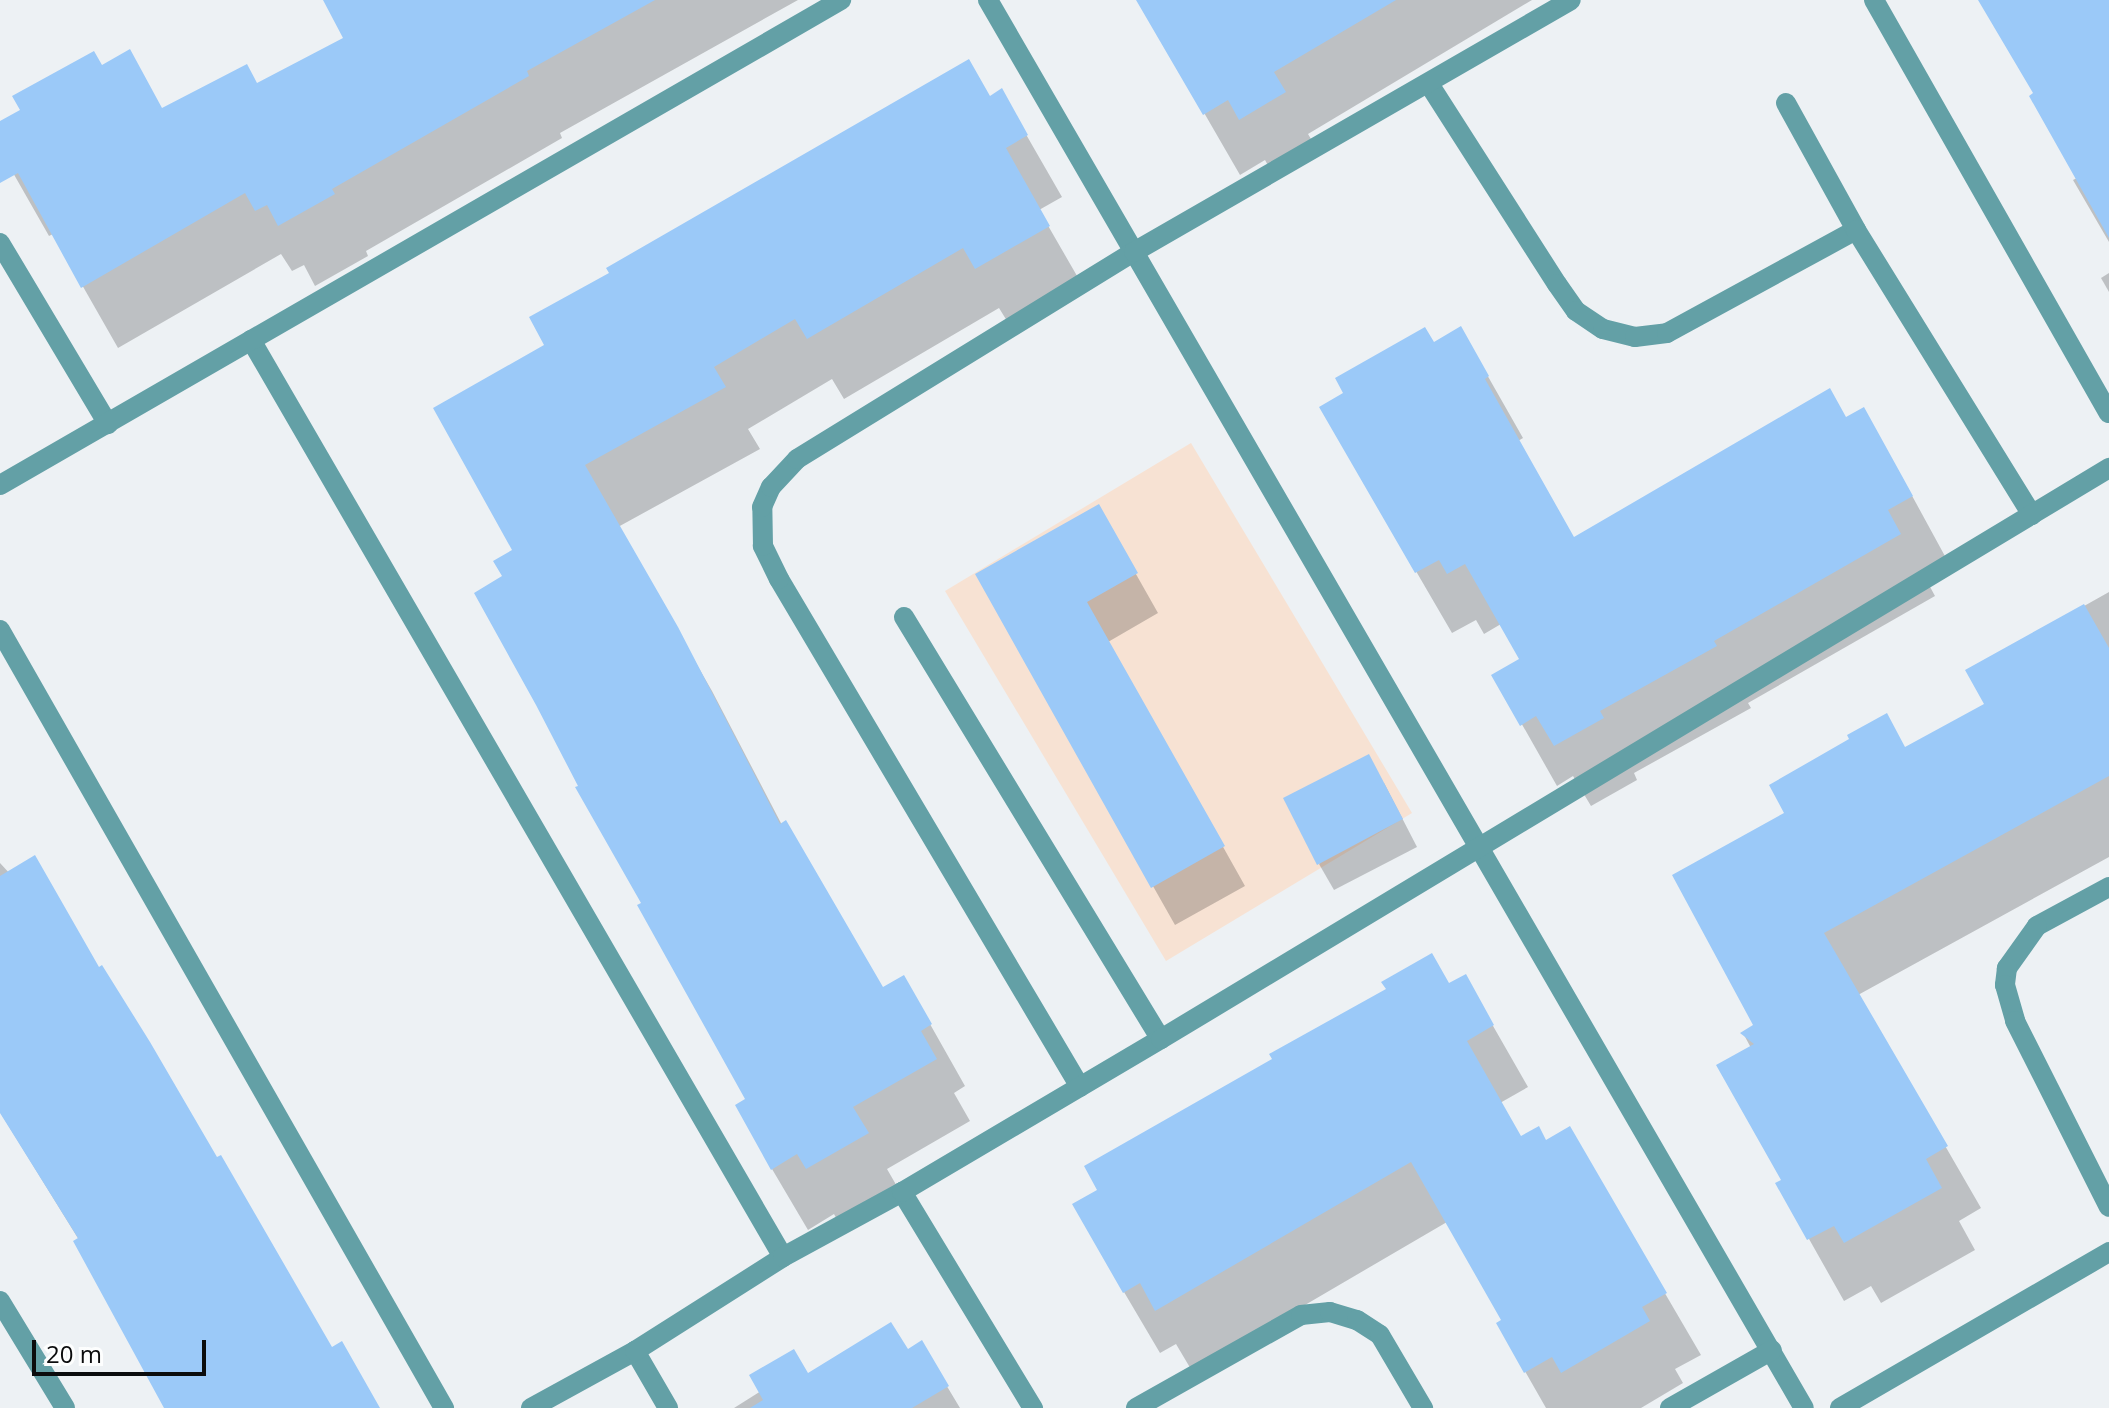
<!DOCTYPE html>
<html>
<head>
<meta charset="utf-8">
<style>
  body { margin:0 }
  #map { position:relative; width:2109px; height:1408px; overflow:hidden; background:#edf1f4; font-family:"Open Sans",sans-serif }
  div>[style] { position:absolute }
  .education>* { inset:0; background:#f7e2d3 }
  .shadow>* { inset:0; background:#0003 }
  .building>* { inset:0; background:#9bc9f8 }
  .minor>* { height:20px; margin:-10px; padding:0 10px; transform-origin:10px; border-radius:10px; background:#63a0a6 }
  span { translate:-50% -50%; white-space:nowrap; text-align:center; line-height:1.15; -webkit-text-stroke:7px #fdfefe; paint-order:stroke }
  .scale { position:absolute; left:32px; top:1340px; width:174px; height:36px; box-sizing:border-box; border:4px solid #0b0c0d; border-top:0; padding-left:10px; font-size:24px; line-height:28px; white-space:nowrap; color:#0b0c0d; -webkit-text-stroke:6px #fdfefe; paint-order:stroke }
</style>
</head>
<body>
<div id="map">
  <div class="education">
    <i style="clip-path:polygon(1191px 443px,1412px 813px,1166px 961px,945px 591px)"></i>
  </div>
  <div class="shadow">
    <i style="clip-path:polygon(352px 0,798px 0,560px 133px,562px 138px,366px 251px,368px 256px,315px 286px,304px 265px,292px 271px,281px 254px,118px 348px,53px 234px,49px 236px,0 150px,0 123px,101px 67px,163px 110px,257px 85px,345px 38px)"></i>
    <i style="clip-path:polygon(1143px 0,1532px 0,1308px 134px,1320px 154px,1276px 180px,1265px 160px,1240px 175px,1140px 2px)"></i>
    <i style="clip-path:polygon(1981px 0,2109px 0,2109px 242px,2073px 180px,2077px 178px,2036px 94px)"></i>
    <i style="clip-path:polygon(1001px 91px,1062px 197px,1039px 210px,1084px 288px,1012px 329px,999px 308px,844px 399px,832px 379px,748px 429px,760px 449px,618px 527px,712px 691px,782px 825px,882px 990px,904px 978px,965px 1086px,954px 1093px,970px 1121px,887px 1169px,902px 1195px,842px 1229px,834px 1214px,808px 1230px,772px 1169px,747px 1100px,580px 787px,504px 577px,515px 551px,435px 409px)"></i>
    <i style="clip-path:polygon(2109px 273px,2109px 292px,2101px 278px)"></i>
    <i style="clip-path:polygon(1461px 329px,1523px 438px,1518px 441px,1574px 539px,1846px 419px,1898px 470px,1946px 558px,1922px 572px,1935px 596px,1748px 703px,1751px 708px,1634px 773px,1637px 780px,1591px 806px,1573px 776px,1557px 786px,1494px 675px,1521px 660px,1501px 624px,1484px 634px,1476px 620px,1452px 633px,1321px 408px)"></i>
    <i style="clip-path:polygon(1098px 507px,1158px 613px,1108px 642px,1245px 886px,1175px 925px,977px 575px)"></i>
    <i style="clip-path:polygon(2109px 592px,2109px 857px,1858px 995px,1981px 1208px,1959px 1221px,1975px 1250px,1881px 1303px,1871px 1286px,1844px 1301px,1778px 1184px,1784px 1180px,1751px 1048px,1743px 1033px,1756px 1026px,1906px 749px,1986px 704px,1968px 671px)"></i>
    <i style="clip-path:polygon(1384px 783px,1417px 847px,1334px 890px,1319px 864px)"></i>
    <i style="clip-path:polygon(0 863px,99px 970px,331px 1350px,378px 1408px,166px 1408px,79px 1240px,0 1112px)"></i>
    <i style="clip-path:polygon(1465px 977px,1528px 1087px,1500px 1103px,1520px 1138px,1546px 1142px,1569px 1129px,1701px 1355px,1675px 1369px,1683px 1383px,1641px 1408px,1546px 1408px,1498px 1324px,1504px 1321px,1447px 1222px,1192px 1371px,1176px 1344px,1160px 1353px,1124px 1292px,1448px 986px)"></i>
    <i style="clip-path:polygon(921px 1343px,960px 1408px,734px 1408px,761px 1391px,807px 1376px,907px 1352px)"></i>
  </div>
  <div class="building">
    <i style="clip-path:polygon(323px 0,655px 0,527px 71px,529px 76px,332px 189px,335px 194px,278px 226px,267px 205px,255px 211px,245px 193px,81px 288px,18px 173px,0 183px,0 121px,20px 110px,12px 96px,94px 51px,102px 65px,130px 49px,162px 108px,247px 64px,257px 83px,343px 38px)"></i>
    <i style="clip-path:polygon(1136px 0,1396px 0,1274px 72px,1286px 92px,1239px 120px,1228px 100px,1203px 115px)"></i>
    <i style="clip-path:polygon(1978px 0,2109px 0,2109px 238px,2029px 96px,2033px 93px)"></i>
    <i style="clip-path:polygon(969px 59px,990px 96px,1002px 88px,1028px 135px,1006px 148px,1050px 226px,975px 269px,963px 248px,807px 339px,795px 319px,714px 367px,726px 387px,585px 465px,678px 627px,780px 824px,786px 820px,883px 987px,904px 975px,932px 1024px,921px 1031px,937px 1059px,853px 1107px,869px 1133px,806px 1169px,797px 1154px,771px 1170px,735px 1105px,745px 1099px,637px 905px,641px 903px,575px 787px,578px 786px,536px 705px,474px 593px,502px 576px,493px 561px,512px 550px,433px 408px,544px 345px,529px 317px,609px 273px,606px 268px)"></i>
    <i style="clip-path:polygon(1461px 326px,1489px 376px,1485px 379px,1574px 537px,1830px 388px,1846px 417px,1864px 407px,1913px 496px,1888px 510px,1901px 534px,1714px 641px,1717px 646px,1600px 711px,1604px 718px,1554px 746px,1536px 716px,1520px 726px,1491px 675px,1519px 659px,1465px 564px,1447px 574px,1439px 560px,1415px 573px,1319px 407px,1343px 393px,1335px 378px,1425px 327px,1434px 342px)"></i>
    <i style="clip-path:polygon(1099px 504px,1138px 573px,1087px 602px,1225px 846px,1151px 888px,975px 574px)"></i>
    <i style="clip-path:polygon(2084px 604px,2109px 648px,2109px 776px,1824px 933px,1948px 1146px,1926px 1159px,1942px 1188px,1844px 1243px,1834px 1226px,1807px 1240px,1775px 1183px,1781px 1180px,1716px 1065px,1754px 1044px,1740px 1033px,1753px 1025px,1672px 875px,1784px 813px,1769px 785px,1849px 739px,1847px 735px,1887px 713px,1905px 747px,1984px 704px,1965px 670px)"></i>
    <i style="clip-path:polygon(1369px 754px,1403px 819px,1317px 865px,1283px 798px)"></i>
    <i style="clip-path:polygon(35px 855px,99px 967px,102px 965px,150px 1042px,217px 1157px,221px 1155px,332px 1347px,342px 1341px,380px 1408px,164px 1408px,73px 1241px,78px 1238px,0 1113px,0 876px)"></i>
    <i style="clip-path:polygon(1432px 953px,1449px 983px,1466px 974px,1494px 1025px,1467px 1041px,1521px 1136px,1539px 1126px,1546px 1140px,1570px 1126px,1667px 1293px,1642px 1307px,1650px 1321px,1561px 1373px,1552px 1357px,1524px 1373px,1496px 1323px,1501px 1320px,1411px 1162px,1155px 1311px,1140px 1283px,1123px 1293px,1072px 1204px,1097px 1190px,1084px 1166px,1272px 1059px,1269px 1054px,1386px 989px,1381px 982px)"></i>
    <i style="clip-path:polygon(891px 1322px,908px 1349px,922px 1340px,949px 1386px,912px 1408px,750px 1408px,763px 1400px,749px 1375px,794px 1349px,808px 1373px)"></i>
  </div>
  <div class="minor">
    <i style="left:988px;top:0;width:1627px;rotate:59.91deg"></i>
    <i style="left:1874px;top:0;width:475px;rotate:60.4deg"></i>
    <i style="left:1429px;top:84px;width:237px;rotate:57.4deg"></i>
    <i style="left:1557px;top:284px;width:33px;rotate:55deg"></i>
    <i style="left:1576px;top:311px;width:32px;rotate:34deg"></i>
    <i style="left:1603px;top:329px;width:33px;rotate:14deg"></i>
    <i style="left:1635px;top:337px;width:32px;rotate:-7deg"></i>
    <i style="left:1667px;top:333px;width:215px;rotate:-28.6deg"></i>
    <i style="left:1786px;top:103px;width:145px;rotate:61.1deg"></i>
    <i style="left:1856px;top:230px;width:335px;rotate:58.3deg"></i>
    <i style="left:0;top:243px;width:211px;rotate:59.2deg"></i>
    <i style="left:251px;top:340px;width:1060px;rotate:59.88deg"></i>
    <i style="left:0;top:485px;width:971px;rotate:-29.97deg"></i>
    <i style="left:904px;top:617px;width:494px;rotate:58.7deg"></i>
    <i style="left:0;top:630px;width:896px;rotate:60.29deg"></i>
    <i style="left:2109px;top:887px;width:82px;rotate:151.6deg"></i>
    <i style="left:2037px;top:926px;width:52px;rotate:125.5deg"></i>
    <i style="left:2007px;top:968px;width:17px;rotate:97deg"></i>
    <i style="left:2005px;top:985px;width:37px;rotate:74deg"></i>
    <i style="left:2015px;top:1021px;width:208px;rotate:63.2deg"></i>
    <i style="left:1080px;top:1087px;width:590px;rotate:-120.65deg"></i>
    <i style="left:779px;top:579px;width:37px;rotate:-116deg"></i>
    <i style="left:763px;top:546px;width:39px;rotate:-91deg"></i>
    <i style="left:762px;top:507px;width:22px;rotate:-66deg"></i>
    <i style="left:771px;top:487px;width:38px;rotate:-47deg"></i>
    <i style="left:797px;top:459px;width:395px;rotate:-31.6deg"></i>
    <i style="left:1134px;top:252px;width:504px;rotate:-29.97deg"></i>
    <i style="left:902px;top:1192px;width:253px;rotate:58.8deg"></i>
    <i style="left:0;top:1301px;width:125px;rotate:58.7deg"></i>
    <i style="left:635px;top:1351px;width:66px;rotate:59.9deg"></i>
    <i style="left:531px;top:1408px;width:119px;rotate:-28.7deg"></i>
    <i style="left:635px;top:1351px;width:175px;rotate:-32.4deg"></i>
    <i style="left:783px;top:1257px;width:136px;rotate:-28.6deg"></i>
    <i style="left:902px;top:1192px;width:301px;rotate:-30.6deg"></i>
    <i style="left:1161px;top:1039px;width:1107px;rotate:-31.06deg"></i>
    <i style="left:1136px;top:1408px;width:189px;rotate:-29.4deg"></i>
    <i style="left:1301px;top:1315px;width:29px;rotate:-6deg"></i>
    <i style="left:1330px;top:1312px;width:28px;rotate:17deg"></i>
    <i style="left:1357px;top:1320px;width:27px;rotate:33deg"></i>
    <i style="left:1380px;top:1335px;width:85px;rotate:59.5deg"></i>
    <i style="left:1670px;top:1408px;width:117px;rotate:-29.6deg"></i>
    <i style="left:1840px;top:1408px;width:311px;rotate:-30.1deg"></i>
  </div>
  <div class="scale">20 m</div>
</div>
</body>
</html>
